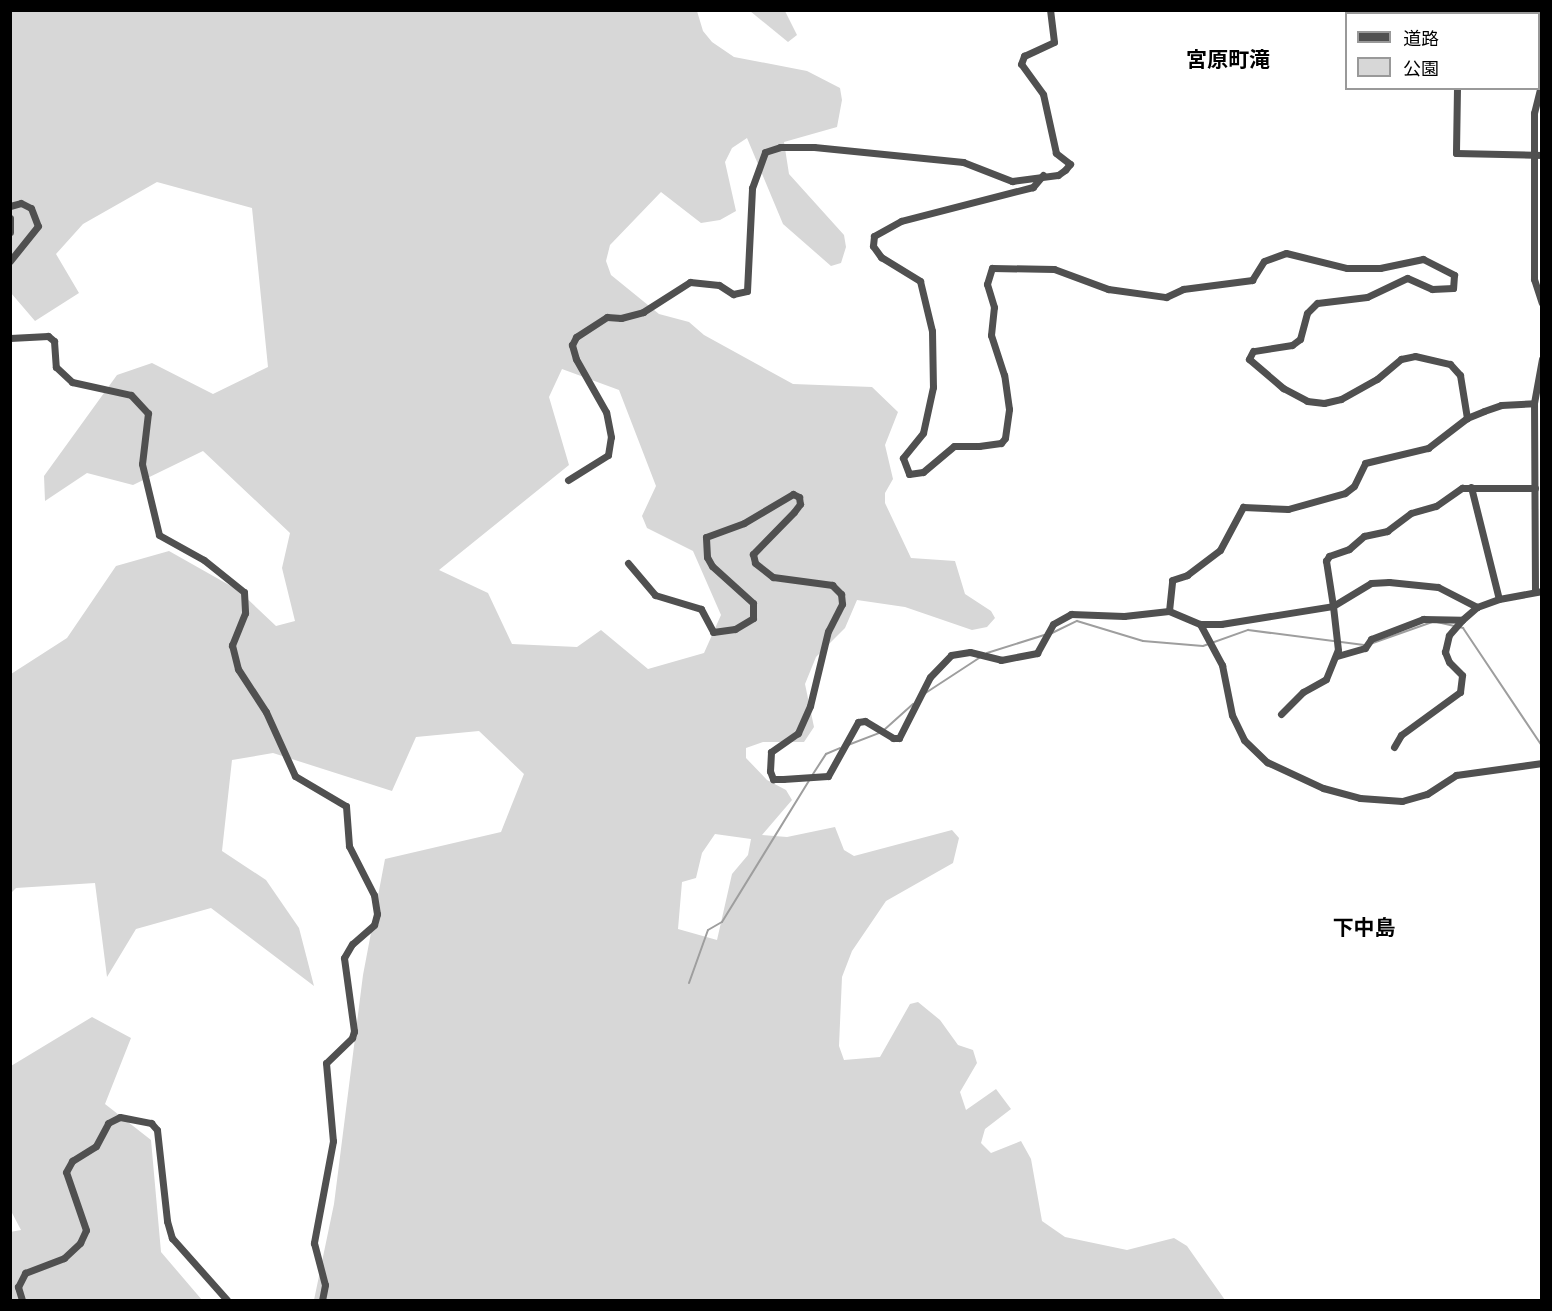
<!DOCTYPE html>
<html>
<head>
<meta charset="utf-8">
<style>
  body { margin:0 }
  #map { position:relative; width:1552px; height:1311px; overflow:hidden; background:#fff; font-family:"Sofia Sans Condensed","Noto Sans JP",sans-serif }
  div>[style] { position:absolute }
  .green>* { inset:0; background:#d7d7d7 }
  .stream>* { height:2px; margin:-1px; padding:0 1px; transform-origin:1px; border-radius:1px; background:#9e9e9e }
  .street>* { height:7px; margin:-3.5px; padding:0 3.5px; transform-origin:3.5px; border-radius:3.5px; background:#505050 }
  span { translate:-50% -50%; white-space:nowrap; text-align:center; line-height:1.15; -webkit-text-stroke:5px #fff; paint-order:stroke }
  .quarter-label { font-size:21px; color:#000; font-weight:700 }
  .frame { position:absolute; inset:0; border:12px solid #000; pointer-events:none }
  .legend { position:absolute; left:1345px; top:12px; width:195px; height:78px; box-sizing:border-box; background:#fff; border:2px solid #999; margin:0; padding:8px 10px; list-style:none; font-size:18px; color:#000 }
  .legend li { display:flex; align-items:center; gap:12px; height:30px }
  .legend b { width:30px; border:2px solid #999 }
</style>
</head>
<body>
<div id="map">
  <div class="green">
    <i style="clip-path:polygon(evenodd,11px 11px,697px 11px,703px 31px,712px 42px,734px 57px,807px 71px,840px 88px,842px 100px,837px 127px,784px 142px,789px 174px,844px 235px,846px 247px,841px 263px,831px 266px,783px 224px,747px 138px,732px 148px,725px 162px,736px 211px,720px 220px,701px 223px,661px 192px,610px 245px,606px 261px,611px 275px,659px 314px,689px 322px,704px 335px,793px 384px,872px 387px,898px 412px,885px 445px,893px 479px,885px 493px,885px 503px,911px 558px,955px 561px,965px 594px,991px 611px,995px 618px,987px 627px,972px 630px,905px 607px,857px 600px,845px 628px,816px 657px,805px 684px,814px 727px,804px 742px,763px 742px,746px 748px,746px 758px,767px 780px,786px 790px,792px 800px,762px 835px,787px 837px,835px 827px,844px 850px,854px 856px,952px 830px,959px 838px,953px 863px,886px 901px,852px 951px,842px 977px,839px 1046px,844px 1060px,880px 1057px,910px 1004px,918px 1002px,940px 1020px,958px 1045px,973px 1050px,977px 1063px,960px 1092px,966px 1110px,996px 1089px,1011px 1109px,985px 1129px,981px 1143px,991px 1153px,1021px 1141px,1031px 1159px,1042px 1221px,1065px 1237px,1127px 1250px,1174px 1238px,1187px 1246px,1225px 1300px,314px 1300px,334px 1204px,363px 975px,385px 859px,501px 832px,524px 774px,479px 731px,416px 737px,392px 791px,273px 753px,232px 760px,222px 851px,266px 880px,299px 928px,314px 986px,211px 908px,136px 929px,107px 977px,95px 883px,16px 888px,11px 893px,11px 674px,67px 638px,116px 566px,169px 551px,238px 590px,276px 626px,295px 621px,282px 568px,290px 533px,203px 451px,133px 485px,87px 473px,45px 501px,44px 476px,117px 375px,152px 363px,213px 394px,268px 367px,252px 208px,157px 182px,83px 224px,56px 254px,79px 293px,35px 321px,11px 293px,11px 11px,562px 369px,619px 390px,656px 486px,642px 516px,647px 528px,693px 551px,721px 615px,704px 653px,648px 669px,601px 630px,577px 647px,512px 644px,488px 593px,439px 570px,569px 465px,549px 397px,562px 369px,11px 11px,715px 834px,751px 839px,748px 855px,732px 874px,717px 940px,678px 929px,682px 882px,696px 878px,702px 853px,715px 834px)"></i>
    <i style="clip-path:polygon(750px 11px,785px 11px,797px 35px,788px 42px)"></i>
    <i style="clip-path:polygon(92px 1017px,131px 1038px,105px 1104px,151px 1140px,161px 1252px,202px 1300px,11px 1300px,10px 1232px,21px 1230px,11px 1211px,11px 1066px)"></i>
  </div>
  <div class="stream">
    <i style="left:1437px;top:622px;width:27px;rotate:13deg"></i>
    <i style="left:1463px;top:628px;width:142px;rotate:56.2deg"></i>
    <i style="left:1050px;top:634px;width:30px;rotate:-26deg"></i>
    <i style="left:1077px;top:621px;width:69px;rotate:16.9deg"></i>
    <i style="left:1143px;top:641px;width:60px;rotate:4.8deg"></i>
    <i style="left:1203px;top:646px;width:48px;rotate:-19.6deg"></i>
    <i style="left:1248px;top:630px;width:117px;rotate:7.4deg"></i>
    <i style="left:1370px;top:644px;width:66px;rotate:-19.5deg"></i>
    <i style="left:987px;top:653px;width:60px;rotate:-17.5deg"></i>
    <i style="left:924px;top:694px;width:69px;rotate:-33.2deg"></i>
    <i style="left:884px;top:730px;width:39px;rotate:-42deg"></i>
    <i style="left:848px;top:745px;width:33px;rotate:-21deg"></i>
    <i style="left:813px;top:774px;width:24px;rotate:-57deg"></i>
    <i style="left:826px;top:754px;width:15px;rotate:-23deg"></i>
    <i style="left:689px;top:983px;width:56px;rotate:-70.3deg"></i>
    <i style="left:708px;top:930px;width:16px;rotate:-30deg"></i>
    <i style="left:722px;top:922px;width:168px;rotate:-58.4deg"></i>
  </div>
  <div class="street">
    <i style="left:1464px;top:10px;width:6px;rotate:39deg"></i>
    <i style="left:1515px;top:14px;width:4px;rotate:-63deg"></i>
    <i style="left:1538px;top:37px;width:4px;rotate:14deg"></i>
    <i style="left:1542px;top:81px;width:33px;rotate:104deg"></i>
    <i style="left:1534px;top:113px;width:166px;rotate:90deg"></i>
    <i style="left:1534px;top:279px;width:25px;rotate:72deg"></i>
    <i style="left:1457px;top:88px;width:65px;rotate:90.9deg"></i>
    <i style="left:1456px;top:153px;width:86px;rotate:1.3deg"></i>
    <i style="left:1043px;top:175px;width:16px;rotate:130deg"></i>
    <i style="left:1033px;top:187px;width:136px;rotate:165.6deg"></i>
    <i style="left:901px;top:221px;width:31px;rotate:151deg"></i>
    <i style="left:874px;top:236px;width:10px;rotate:96deg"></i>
    <i style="left:873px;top:246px;width:14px;rotate:54deg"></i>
    <i style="left:881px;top:257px;width:46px;rotate:31.6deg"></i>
    <i style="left:920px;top:281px;width:51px;rotate:76.5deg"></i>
    <i style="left:932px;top:331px;width:56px;rotate:89deg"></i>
    <i style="left:933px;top:387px;width:47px;rotate:102.3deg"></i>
    <i style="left:923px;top:433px;width:32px;rotate:129deg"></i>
    <i style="left:903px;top:458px;width:17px;rotate:69deg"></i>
    <i style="left:909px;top:474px;width:14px;rotate:-8deg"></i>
    <i style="left:923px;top:472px;width:40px;rotate:-40deg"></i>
    <i style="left:954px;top:446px;width:25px"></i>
    <i style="left:979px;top:446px;width:22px;rotate:-8deg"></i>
    <i style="left:1001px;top:443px;width:6px;rotate:-51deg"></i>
    <i style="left:1005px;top:438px;width:29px;rotate:-82deg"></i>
    <i style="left:1009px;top:409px;width:34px;rotate:-98deg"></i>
    <i style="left:1004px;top:375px;width:42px;rotate:-108deg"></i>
    <i style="left:991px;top:335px;width:28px;rotate:-84deg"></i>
    <i style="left:994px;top:307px;width:24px;rotate:-107deg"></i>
    <i style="left:987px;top:284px;width:17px;rotate:-73deg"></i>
    <i style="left:992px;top:268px;width:62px;rotate:0.9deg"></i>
    <i style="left:1054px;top:269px;width:58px;rotate:20.3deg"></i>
    <i style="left:1108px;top:289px;width:59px;rotate:7.9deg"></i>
    <i style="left:1166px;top:297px;width:19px;rotate:-25deg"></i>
    <i style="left:1183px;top:289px;width:70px;rotate:-7.4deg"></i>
    <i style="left:1252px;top:280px;width:22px;rotate:-58deg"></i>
    <i style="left:1264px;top:261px;width:23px;rotate:-20deg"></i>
    <i style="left:1286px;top:253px;width:63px;rotate:13.8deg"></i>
    <i style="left:1347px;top:268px;width:33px"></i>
    <i style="left:1380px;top:268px;width:44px;rotate:-11.8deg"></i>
    <i style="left:1423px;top:259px;width:35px;rotate:27deg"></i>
    <i style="left:1454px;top:275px;width:13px;rotate:94deg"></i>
    <i style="left:1453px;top:288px;width:21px;rotate:177deg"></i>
    <i style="left:1432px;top:289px;width:27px;rotate:-156deg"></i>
    <i style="left:1407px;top:278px;width:44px;rotate:154.6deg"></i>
    <i style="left:1367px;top:297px;width:50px;rotate:173.2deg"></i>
    <i style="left:1317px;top:303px;width:14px;rotate:135deg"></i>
    <i style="left:1307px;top:313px;width:27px;rotate:105deg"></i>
    <i style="left:1300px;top:339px;width:10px;rotate:143deg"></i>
    <i style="left:1292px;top:345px;width:39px;rotate:171deg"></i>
    <i style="left:1253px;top:351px;width:9px;rotate:117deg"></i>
    <i style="left:1249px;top:359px;width:45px;rotate:40.5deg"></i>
    <i style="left:1283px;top:388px;width:27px;rotate:28deg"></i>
    <i style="left:1307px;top:401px;width:17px;rotate:7deg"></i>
    <i style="left:1324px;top:403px;width:17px;rotate:-13deg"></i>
    <i style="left:1341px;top:399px;width:41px;rotate:-29.1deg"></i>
    <i style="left:1377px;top:379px;width:31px;rotate:-40deg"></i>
    <i style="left:1401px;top:359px;width:14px;rotate:-12deg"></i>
    <i style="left:1415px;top:356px;width:36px;rotate:13deg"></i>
    <i style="left:1450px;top:364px;width:15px;rotate:48deg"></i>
    <i style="left:1460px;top:375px;width:44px;rotate:80.8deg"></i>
    <i style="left:10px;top:206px;width:11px;rotate:-15deg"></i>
    <i style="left:21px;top:203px;width:11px;rotate:27deg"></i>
    <i style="left:31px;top:208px;width:19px;rotate:69deg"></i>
    <i style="left:38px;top:226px;width:45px;rotate:128.7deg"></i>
    <i style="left:10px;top:218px;width:14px;rotate:90deg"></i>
    <i style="left:10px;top:338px;width:38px;rotate:-3deg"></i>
    <i style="left:48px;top:336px;width:8px;rotate:40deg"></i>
    <i style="left:54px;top:341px;width:26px;rotate:86deg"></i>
    <i style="left:56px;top:367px;width:22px;rotate:43deg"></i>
    <i style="left:72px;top:382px;width:60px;rotate:12.4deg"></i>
    <i style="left:131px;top:395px;width:25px;rotate:47deg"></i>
    <i style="left:148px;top:413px;width:51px;rotate:96.7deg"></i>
    <i style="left:142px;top:464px;width:73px;rotate:76.5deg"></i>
    <i style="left:159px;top:535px;width:51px;rotate:29.1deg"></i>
    <i style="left:204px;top:560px;width:51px;rotate:38.7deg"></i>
    <i style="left:244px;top:592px;width:21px;rotate:87deg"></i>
    <i style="left:245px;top:613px;width:35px;rotate:112deg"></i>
    <i style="left:232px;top:645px;width:25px;rotate:76deg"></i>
    <i style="left:238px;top:669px;width:51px;rotate:56.9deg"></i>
    <i style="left:266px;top:712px;width:70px;rotate:65.6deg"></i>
    <i style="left:295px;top:776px;width:59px;rotate:30.5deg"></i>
    <i style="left:346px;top:806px;width:40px;rotate:85.7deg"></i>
    <i style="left:349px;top:846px;width:55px;rotate:63deg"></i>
    <i style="left:374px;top:895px;width:19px;rotate:81deg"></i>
    <i style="left:377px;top:914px;width:11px;rotate:105deg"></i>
    <i style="left:374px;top:925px;width:29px;rotate:139deg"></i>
    <i style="left:352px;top:944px;width:16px;rotate:120deg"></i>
    <i style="left:344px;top:958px;width:74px;rotate:82.2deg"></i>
    <i style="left:354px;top:1031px;width:7px;rotate:106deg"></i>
    <i style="left:352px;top:1038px;width:36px;rotate:136deg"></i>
    <i style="left:326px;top:1063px;width:78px;rotate:84.9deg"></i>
    <i style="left:333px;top:1141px;width:104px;rotate:100.6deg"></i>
    <i style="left:314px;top:1243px;width:43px;rotate:75.3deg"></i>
    <i style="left:325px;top:1285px;width:15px;rotate:101deg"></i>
    <i style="left:568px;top:480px;width:47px;rotate:-32deg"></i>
    <i style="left:608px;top:455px;width:18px;rotate:-81deg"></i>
    <i style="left:611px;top:437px;width:25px;rotate:-101deg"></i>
    <i style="left:606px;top:412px;width:61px;rotate:-119.5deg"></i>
    <i style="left:576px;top:359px;width:15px;rotate:-106deg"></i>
    <i style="left:572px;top:345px;width:9px;rotate:-63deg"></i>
    <i style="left:576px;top:337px;width:37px;rotate:-33deg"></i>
    <i style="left:607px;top:317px;width:14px;rotate:4deg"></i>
    <i style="left:621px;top:318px;width:23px;rotate:-15deg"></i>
    <i style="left:643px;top:312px;width:56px;rotate:-32.6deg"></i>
    <i style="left:690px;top:282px;width:29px;rotate:6deg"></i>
    <i style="left:719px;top:285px;width:17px;rotate:33deg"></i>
    <i style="left:733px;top:294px;width:14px;rotate:-12deg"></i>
    <i style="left:747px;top:291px;width:103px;rotate:-87.2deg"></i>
    <i style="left:752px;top:188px;width:38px;rotate:-70deg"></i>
    <i style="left:765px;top:152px;width:16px;rotate:-18deg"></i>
    <i style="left:780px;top:147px;width:34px"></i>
    <i style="left:814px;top:147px;width:150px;rotate:5.7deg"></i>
    <i style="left:963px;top:162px;width:53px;rotate:21.2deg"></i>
    <i style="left:1012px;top:181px;width:46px;rotate:-7.4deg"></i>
    <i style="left:1058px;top:175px;width:9px;rotate:-36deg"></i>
    <i style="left:1065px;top:170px;width:8px;rotate:-50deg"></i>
    <i style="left:1070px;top:164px;width:18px;rotate:-142deg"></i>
    <i style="left:1056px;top:153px;width:60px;rotate:-102.4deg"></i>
    <i style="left:1043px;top:94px;width:37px;rotate:-126deg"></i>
    <i style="left:1021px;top:64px;width:9px;rotate:-69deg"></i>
    <i style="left:1024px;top:56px;width:33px;rotate:-25deg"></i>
    <i style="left:1054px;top:42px;width:32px;rotate:-97deg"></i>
    <i style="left:1471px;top:487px;width:115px;rotate:76deg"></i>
    <i style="left:628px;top:563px;width:42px;rotate:49.8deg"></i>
    <i style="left:655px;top:595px;width:48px;rotate:16.9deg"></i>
    <i style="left:701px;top:609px;width:26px;rotate:62deg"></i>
    <i style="left:713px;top:632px;width:22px;rotate:-8deg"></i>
    <i style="left:735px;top:629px;width:21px;rotate:-31deg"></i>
    <i style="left:753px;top:618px;width:15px;rotate:-90deg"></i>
    <i style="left:753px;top:603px;width:55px;rotate:-137.9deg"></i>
    <i style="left:712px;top:566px;width:10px;rotate:-119deg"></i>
    <i style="left:707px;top:557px;width:20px;rotate:-93deg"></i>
    <i style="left:706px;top:537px;width:40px;rotate:-20.2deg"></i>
    <i style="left:744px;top:523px;width:57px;rotate:-30.6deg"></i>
    <i style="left:793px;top:494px;width:7px;rotate:27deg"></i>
    <i style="left:799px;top:497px;width:7px;rotate:82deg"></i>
    <i style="left:800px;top:504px;width:10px;rotate:127deg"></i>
    <i style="left:794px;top:512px;width:59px;rotate:134.3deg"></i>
    <i style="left:753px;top:554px;width:9px;rotate:77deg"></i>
    <i style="left:755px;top:563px;width:23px;rotate:38deg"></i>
    <i style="left:773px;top:577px;width:60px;rotate:7.7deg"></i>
    <i style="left:832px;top:585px;width:13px;rotate:45deg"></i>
    <i style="left:841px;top:594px;width:10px;rotate:84deg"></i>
    <i style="left:842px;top:604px;width:30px;rotate:117deg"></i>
    <i style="left:828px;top:631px;width:77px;rotate:103.5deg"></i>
    <i style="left:810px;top:706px;width:30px;rotate:114deg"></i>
    <i style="left:798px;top:733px;width:33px;rotate:145deg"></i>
    <i style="left:771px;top:752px;width:19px;rotate:93deg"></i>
    <i style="left:770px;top:771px;width:9px;rotate:69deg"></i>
    <i style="left:773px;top:779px;width:10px"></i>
    <i style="left:783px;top:779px;width:45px;rotate:-3.8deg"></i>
    <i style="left:828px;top:776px;width:62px;rotate:-60.9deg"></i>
    <i style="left:858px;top:722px;width:7px;rotate:-8deg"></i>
    <i style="left:865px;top:721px;width:33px;rotate:31deg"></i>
    <i style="left:893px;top:738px;width:6px"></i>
    <i style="left:899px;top:738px;width:68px;rotate:-63.1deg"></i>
    <i style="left:930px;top:677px;width:30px;rotate:-46deg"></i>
    <i style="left:951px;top:655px;width:19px;rotate:-9deg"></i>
    <i style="left:970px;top:652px;width:32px;rotate:14deg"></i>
    <i style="left:1001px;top:660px;width:37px;rotate:-11deg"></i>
    <i style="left:1037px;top:653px;width:33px;rotate:-61deg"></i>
    <i style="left:1053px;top:624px;width:21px;rotate:-29deg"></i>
    <i style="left:1071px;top:614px;width:53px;rotate:2.2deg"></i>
    <i style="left:1124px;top:616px;width:45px;rotate:-6.3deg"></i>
    <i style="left:1169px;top:611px;width:34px;rotate:23deg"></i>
    <i style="left:1200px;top:624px;width:21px"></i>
    <i style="left:1221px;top:624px;width:113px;rotate:-9.1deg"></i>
    <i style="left:1333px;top:606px;width:44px;rotate:-31.2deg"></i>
    <i style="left:1371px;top:583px;width:18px;rotate:-3deg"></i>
    <i style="left:1389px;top:582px;width:49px;rotate:5.8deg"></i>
    <i style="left:1438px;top:587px;width:44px;rotate:27.1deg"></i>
    <i style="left:1535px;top:591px;width:188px;rotate:-90.3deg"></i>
    <i style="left:1534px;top:403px;width:45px;rotate:-79.7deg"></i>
    <i style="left:1333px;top:606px;width:46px;rotate:-98.8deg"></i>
    <i style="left:1326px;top:561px;width:6px;rotate:-59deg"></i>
    <i style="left:1329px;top:556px;width:21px;rotate:-19deg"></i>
    <i style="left:1349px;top:549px;width:20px;rotate:-41deg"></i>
    <i style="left:1364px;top:536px;width:24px;rotate:-12deg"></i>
    <i style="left:1387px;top:531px;width:30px;rotate:-37deg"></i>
    <i style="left:1411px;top:513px;width:26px;rotate:-16deg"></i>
    <i style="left:1436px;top:506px;width:32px;rotate:-35deg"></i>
    <i style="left:1462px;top:488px;width:73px"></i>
    <i style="left:1169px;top:611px;width:31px;rotate:-84deg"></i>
    <i style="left:1172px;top:580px;width:16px;rotate:-18deg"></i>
    <i style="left:1187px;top:575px;width:41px;rotate:-37.1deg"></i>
    <i style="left:1220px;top:550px;width:49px;rotate:-61.9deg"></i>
    <i style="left:1243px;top:507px;width:45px;rotate:2.5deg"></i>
    <i style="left:1288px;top:509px;width:59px;rotate:-15.7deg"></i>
    <i style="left:1345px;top:493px;width:11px;rotate:-38deg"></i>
    <i style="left:1354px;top:486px;width:25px;rotate:-64deg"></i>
    <i style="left:1365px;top:463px;width:65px;rotate:-13.4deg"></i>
    <i style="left:1428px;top:448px;width:49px;rotate:-37.6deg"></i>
    <i style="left:1467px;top:418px;width:18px;rotate:-22deg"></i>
    <i style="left:1484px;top:411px;width:18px;rotate:-19deg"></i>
    <i style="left:1501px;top:405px;width:33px;rotate:-3deg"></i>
    <i style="left:1200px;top:624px;width:47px;rotate:61.8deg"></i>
    <i style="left:1222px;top:665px;width:51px;rotate:78.7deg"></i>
    <i style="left:1232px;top:715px;width:28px;rotate:64deg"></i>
    <i style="left:1244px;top:740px;width:32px;rotate:44deg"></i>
    <i style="left:1267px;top:762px;width:62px;rotate:24.9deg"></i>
    <i style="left:1323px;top:788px;width:38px;rotate:15deg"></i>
    <i style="left:1360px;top:798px;width:42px;rotate:4.1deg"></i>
    <i style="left:1402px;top:801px;width:26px;rotate:-16deg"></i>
    <i style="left:1427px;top:794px;width:35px;rotate:-33deg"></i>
    <i style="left:1456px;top:775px;width:87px;rotate:-7.9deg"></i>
    <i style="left:1337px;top:656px;width:29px;rotate:-16deg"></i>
    <i style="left:1365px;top:648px;width:11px;rotate:-56deg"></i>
    <i style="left:1371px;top:639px;width:56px;rotate:-21deg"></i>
    <i style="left:1423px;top:619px;width:39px;rotate:1deg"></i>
    <i style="left:1281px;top:714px;width:31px;rotate:-45deg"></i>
    <i style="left:1303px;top:692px;width:26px;rotate:-29deg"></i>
    <i style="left:1326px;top:679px;width:31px;rotate:-68deg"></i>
    <i style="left:1338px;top:650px;width:44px;rotate:-96.5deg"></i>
    <i style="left:1394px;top:747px;width:14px;rotate:-60deg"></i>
    <i style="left:1401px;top:735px;width:73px;rotate:-36.1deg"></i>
    <i style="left:1460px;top:692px;width:17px;rotate:-83deg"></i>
    <i style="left:1462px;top:675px;width:18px;rotate:-135deg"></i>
    <i style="left:1449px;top:662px;width:11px;rotate:-112deg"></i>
    <i style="left:1445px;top:652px;width:17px;rotate:-77deg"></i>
    <i style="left:1449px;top:635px;width:20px;rotate:-49deg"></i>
    <i style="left:1462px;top:620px;width:20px;rotate:-41deg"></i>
    <i style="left:1477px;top:607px;width:23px;rotate:-20deg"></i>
    <i style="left:1499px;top:599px;width:44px;rotate:-10.5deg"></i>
    <i style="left:22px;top:1300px;width:14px;rotate:-107deg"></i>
    <i style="left:18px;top:1287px;width:16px;rotate:-63deg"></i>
    <i style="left:25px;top:1273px;width:42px;rotate:-21deg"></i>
    <i style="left:64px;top:1258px;width:22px;rotate:-43deg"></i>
    <i style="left:80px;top:1243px;width:14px;rotate:-65deg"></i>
    <i style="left:86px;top:1230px;width:61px;rotate:-109deg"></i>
    <i style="left:66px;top:1172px;width:13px;rotate:-61deg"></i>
    <i style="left:72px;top:1161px;width:28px;rotate:-32deg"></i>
    <i style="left:96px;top:1146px;width:26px;rotate:-62deg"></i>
    <i style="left:108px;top:1123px;width:13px;rotate:-27deg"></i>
    <i style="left:120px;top:1117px;width:32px;rotate:11deg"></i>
    <i style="left:151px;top:1123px;width:9px;rotate:49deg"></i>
    <i style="left:157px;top:1130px;width:92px;rotate:83.7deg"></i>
    <i style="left:167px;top:1221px;width:18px;rotate:74deg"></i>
    <i style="left:172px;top:1238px;width:83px;rotate:48.4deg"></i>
  </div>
  <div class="quarter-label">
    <span style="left:1228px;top:61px">宮原町滝</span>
    <span style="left:1364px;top:929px">下中島</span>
  </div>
  <div class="frame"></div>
  <ul class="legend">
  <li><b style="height:8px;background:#505050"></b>道路</li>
  <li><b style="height:16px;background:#d7d7d7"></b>公園</li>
  </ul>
</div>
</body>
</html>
